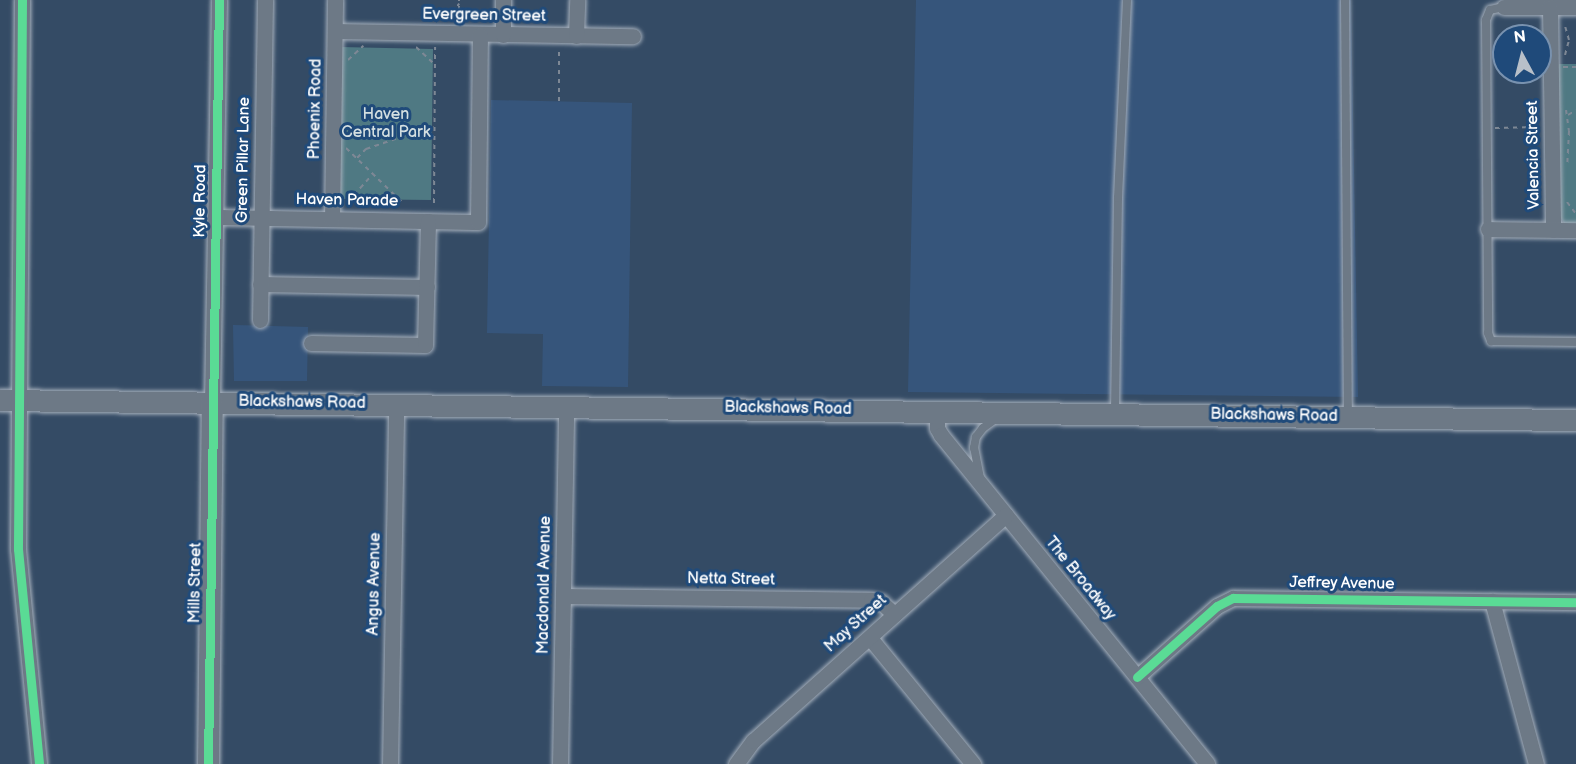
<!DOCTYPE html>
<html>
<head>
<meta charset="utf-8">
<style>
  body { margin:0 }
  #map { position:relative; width:1576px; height:764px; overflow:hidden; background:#344b65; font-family:"Balsamiq Sans",sans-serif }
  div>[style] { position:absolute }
  .built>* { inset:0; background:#36557b }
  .green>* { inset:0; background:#4f7983 }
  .path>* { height:2px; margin-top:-1px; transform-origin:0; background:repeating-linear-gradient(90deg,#7e8895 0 4.5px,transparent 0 9px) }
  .roads { filter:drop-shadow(0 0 2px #a4aeba) drop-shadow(0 0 2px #a4aeba) }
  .lane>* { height:8px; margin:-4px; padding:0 4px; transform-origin:4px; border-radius:4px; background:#6d7986 }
  .street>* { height:15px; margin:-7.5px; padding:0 7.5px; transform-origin:7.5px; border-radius:7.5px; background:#6d7986 }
  .secondary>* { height:21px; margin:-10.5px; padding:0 10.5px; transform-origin:10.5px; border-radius:10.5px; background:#6d7986 }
  .cycleway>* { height:9px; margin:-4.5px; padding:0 4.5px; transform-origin:4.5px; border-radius:4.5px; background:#5adb95 }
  span { translate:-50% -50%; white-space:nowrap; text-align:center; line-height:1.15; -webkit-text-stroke:6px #1f4a7a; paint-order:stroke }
  .street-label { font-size:16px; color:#fff }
  .park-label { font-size:16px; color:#d4dfe1 }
  .north { position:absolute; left:1492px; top:24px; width:60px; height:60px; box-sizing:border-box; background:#1f4a7a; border:2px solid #7992af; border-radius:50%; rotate:353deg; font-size:16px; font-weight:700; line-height:24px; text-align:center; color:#fff }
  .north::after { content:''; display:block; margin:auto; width:21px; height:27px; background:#b8c0c9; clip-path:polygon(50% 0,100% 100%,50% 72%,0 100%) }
</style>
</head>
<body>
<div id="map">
  <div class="built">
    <i style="clip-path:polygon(916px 0,1351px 0,1358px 397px,908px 392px)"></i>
    <i style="clip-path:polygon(491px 100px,632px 103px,628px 387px,542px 386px,543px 334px,487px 333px)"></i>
    <i style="clip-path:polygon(233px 325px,308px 327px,307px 381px,234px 381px)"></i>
  </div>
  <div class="green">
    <i style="clip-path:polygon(340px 47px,433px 49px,431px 200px,339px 199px)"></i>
    <i style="clip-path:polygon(1556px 64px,1576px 64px,1576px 227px,1564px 223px,1559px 215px)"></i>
  </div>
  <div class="path">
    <i style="left:459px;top:19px;width:19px;rotate:-90deg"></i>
    <i style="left:446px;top:20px;width:21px;rotate:-51deg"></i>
    <i style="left:416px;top:47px;width:26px;rotate:43deg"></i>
    <i style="left:1565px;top:55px;width:16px;rotate:-75deg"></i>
    <i style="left:1569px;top:40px;width:15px;rotate:-106deg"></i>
    <i style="left:348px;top:60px;width:21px;rotate:-43deg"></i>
    <i style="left:1563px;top:67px;width:13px"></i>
    <i style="left:559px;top:101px;width:52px;rotate:-90deg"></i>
    <i style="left:1566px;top:110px;width:21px;rotate:82deg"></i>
    <i style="left:1569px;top:131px;width:33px;rotate:93deg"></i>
    <i style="left:1568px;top:115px;width:9px;rotate:-32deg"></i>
    <i style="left:1495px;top:128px;width:42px;rotate:-1.4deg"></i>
    <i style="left:346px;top:148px;width:78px;rotate:44deg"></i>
    <i style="left:357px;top:158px;width:13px;rotate:-45deg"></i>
    <i style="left:366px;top:149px;width:71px;rotate:-18.9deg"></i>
    <i style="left:352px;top:202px;width:7px;rotate:-74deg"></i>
    <i style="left:354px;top:195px;width:28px;rotate:-48deg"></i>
    <i style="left:1567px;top:202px;width:15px;rotate:53deg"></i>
    <i style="left:434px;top:203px;width:156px;rotate:-89.6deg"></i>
  </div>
  <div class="roads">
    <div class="lane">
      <i style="left:1345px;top:0;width:416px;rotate:89.6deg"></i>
      <i style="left:1504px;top:7px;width:14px;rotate:168deg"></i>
      <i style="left:1490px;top:10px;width:11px;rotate:112deg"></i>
      <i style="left:1486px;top:20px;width:313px;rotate:89.6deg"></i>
      <i style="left:1488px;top:333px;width:9px;rotate:69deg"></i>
      <i style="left:1491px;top:341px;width:85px;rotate:0.7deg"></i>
      <i style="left:1115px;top:412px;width:214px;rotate:-89.2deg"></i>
      <i style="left:1118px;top:198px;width:198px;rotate:-87.4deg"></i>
      <i style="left:980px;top:478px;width:31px;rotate:-101deg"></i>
      <i style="left:974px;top:448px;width:11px;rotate:-80deg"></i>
      <i style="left:976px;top:437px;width:11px;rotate:-52deg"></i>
      <i style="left:983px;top:428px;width:19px;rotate:-36deg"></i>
    </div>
    <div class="street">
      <i style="left:22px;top:0;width:549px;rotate:90.42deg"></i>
      <i style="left:18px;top:549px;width:216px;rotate:84.4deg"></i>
      <i style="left:1504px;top:7px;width:72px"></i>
      <i style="left:1550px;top:7px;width:223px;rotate:89.2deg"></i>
      <i style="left:335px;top:31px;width:298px;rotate:1deg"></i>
      <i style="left:503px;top:35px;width:35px;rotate:-90deg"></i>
      <i style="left:576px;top:36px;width:36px;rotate:-88deg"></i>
      <i style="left:215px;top:217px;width:263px;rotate:1.1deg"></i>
      <i style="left:478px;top:222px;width:187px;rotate:-89.4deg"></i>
      <i style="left:332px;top:219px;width:219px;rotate:-89.2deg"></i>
      <i style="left:1488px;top:229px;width:88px;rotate:0.7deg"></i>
      <i style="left:260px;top:284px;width:167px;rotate:1deg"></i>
      <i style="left:260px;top:320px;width:320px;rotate:-89.1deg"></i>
      <i style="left:311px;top:343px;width:114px;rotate:1deg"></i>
      <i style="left:425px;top:345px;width:124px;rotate:-88.6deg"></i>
      <i style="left:212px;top:402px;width:402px;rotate:-89deg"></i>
      <i style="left:937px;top:411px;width:17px;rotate:90deg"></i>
      <i style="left:937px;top:428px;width:8px;rotate:60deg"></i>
      <i style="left:941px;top:435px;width:423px;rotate:51deg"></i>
      <i style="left:563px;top:596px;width:308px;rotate:0.7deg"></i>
      <i style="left:871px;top:600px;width:10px;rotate:11deg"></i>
      <i style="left:881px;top:602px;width:18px;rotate:43deg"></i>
      <i style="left:1492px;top:601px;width:169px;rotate:74.9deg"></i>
      <i style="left:870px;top:638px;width:163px;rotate:50.7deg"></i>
      <i style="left:1137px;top:677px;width:107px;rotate:-41.6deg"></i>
      <i style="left:1217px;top:606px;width:18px;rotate:-27deg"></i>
      <i style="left:1233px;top:598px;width:343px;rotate:0.7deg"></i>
      <i style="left:390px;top:764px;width:360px;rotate:-89deg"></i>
      <i style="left:560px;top:764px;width:358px;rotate:-89deg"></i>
      <i style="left:736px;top:764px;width:29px;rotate:-54deg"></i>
      <i style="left:753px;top:741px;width:339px;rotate:-41.8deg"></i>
    </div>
    <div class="secondary">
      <i style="left:0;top:400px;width:1576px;rotate:0.73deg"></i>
      <i style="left:208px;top:764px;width:362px;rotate:-89.4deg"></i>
    </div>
  </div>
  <div class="cycleway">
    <i style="left:22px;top:0;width:549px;rotate:90.42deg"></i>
    <i style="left:18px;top:549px;width:216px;rotate:84.4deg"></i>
    <i style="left:1137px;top:677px;width:107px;rotate:-41.6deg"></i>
    <i style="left:1217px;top:606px;width:18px;rotate:-27deg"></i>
    <i style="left:1233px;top:598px;width:343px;rotate:0.7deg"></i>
    <i style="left:208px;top:764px;width:764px;rotate:-89.18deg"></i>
  </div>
  <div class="street-label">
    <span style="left:484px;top:16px;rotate:1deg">Evergreen Street</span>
    <span style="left:316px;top:109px;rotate:-89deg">Phoenix Road</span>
    <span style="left:1534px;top:155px;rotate:-91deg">Valencia Street</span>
    <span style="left:244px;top:160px;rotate:-89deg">Green Pillar Lane</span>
    <span style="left:201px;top:201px;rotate:-89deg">Kyle Road</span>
    <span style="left:347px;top:201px;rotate:1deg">Haven Parade</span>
    <span style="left:302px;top:403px;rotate:1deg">Blackshaws Road</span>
    <span style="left:788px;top:409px;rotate:1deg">Blackshaws Road</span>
    <span style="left:1274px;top:416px;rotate:1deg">Blackshaws Road</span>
    <span style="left:1080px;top:579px;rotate:51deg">The Broadway</span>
    <span style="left:731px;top:580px;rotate:1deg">Netta Street</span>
    <span style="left:196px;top:583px;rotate:-89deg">Mills Street</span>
    <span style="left:375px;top:584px;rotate:-89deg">Angus Avenue</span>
    <span style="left:1342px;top:584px;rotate:1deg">Jeffrey Avenue</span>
    <span style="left:545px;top:585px;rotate:-89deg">Macdonald Avenue</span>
    <span style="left:856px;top:624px;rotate:-42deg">May Street</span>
  </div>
  <div class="park-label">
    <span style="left:386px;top:124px">Haven<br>Central Park</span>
  </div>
  <div class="north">N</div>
</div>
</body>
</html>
